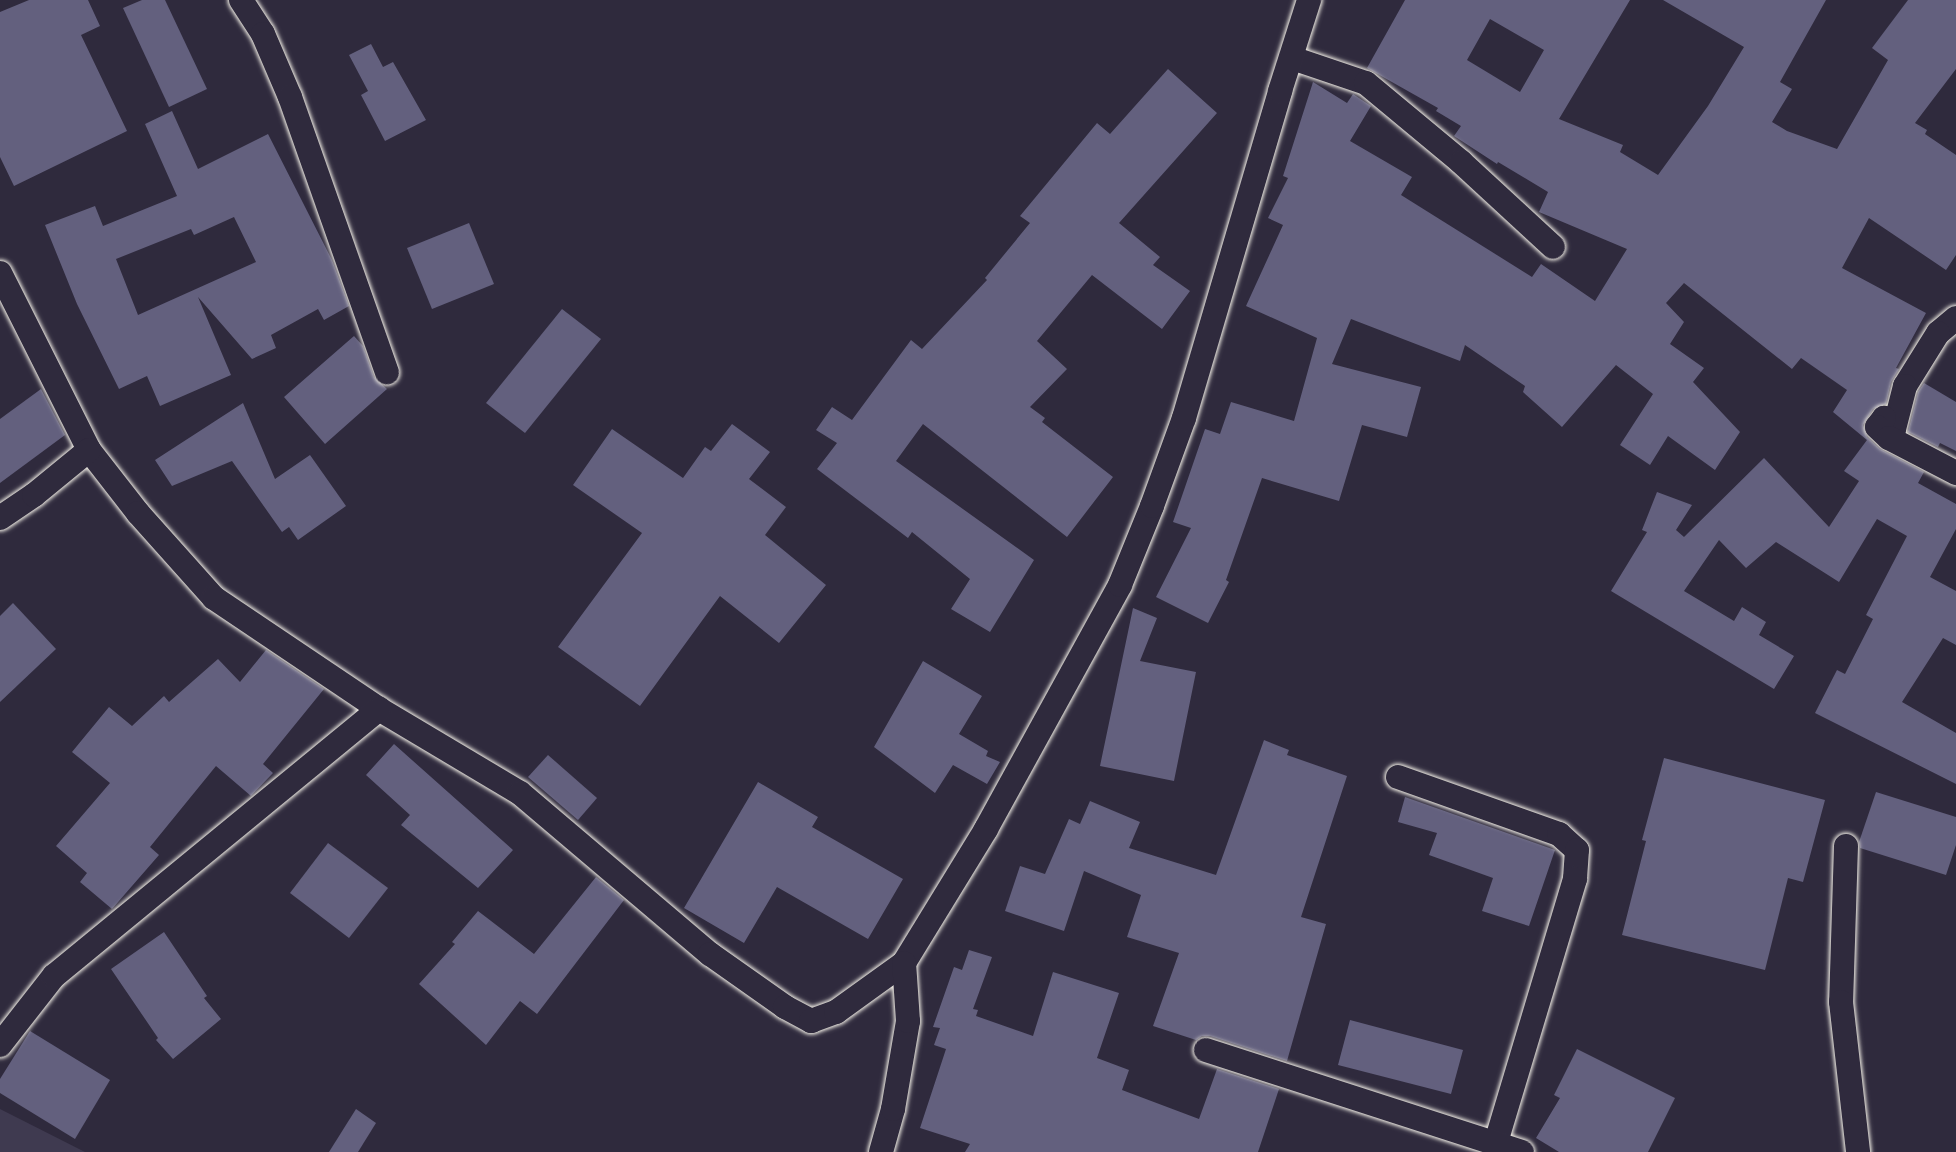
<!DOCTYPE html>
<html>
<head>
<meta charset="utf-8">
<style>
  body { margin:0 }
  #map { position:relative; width:1956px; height:1152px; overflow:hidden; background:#2f2a3d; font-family:"Gochi Hand",sans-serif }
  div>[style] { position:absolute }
  .built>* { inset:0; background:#3f3a50 }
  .building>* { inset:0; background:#63607e }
  .roads { filter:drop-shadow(0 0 2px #f4f1e8) drop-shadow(0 0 2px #f4f1e8) }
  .minor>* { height:24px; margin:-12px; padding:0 12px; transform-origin:12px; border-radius:12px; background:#2f2a3d }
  span { translate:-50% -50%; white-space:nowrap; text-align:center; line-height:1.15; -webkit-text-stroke:6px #2f2a3d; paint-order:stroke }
</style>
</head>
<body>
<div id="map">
  <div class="built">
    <i style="clip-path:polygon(0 1109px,85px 1152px,0 1152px)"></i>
  </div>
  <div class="building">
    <i style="clip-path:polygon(29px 0,88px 0,100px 26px,81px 35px,127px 131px,14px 186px,0 157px,0 12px)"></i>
    <i style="clip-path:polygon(142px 0,165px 0,207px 89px,169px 107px,123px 8px)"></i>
    <i style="clip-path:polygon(evenodd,1405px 0,1630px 0,1559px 119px,1623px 145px,1620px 152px,1658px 175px,1708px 106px,1744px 47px,1663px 0,1826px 0,1780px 82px,1792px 89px,1772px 122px,1787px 131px,1837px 149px,1888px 60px,1872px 48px,1908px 0,1956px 0,1956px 69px,1915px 123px,1927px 130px,1925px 134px,1956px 155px,1956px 255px,1946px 270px,1869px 218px,1842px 268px,1926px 313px,1896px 368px,1899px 369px,1891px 382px,1886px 404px,1873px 409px,1863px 425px,1867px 437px,1880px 449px,1924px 472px,1918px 483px,1956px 504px,1956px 529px,1930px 577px,1956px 591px,1956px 645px,1943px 638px,1902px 702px,1956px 733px,1956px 784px,1815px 713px,1837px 670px,1845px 674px,1873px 619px,1866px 615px,1907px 536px,1877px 519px,1839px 582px,1776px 542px,1746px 568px,1719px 540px,1684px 591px,1734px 621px,1742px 607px,1766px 622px,1759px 635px,1794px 656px,1774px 689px,1611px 591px,1647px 532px,1642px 530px,1657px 492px,1692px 505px,1676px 530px,1684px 537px,1764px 458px,1829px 527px,1859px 481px,1844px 471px,1867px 440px,1833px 412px,1847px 390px,1801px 358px,1792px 369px,1684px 283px,1666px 303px,1684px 322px,1670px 344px,1704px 368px,1693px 382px,1740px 432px,1715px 470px,1668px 436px,1650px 465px,1620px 445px,1653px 394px,1616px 365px,1562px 427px,1523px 392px,1525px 386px,1465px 345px,1460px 361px,1351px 319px,1332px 364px,1421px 387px,1407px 437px,1362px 425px,1339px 501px,1262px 478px,1226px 580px,1229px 582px,1208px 623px,1156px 597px,1191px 528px,1173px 522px,1205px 429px,1220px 434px,1231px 402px,1294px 421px,1317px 338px,1246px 306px,1283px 225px,1268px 218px,1288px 178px,1283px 176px,1313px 82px,1347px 103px,1353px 94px,1371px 106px,1350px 141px,1412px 177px,1401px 195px,1532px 277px,1541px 264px,1595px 301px,1627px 249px,1539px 212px,1548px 192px,1498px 162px,1497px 164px,1454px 136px,1461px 126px,1436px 111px,1438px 108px,1367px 68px,1405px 0,1490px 19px,1544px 50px,1520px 92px,1467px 60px,1490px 19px)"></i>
    <i style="clip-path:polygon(371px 44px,383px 67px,393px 62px,426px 120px,385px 141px,361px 95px,368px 91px,349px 55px)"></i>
    <i style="clip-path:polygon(1168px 69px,1217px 113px,1119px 223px,1160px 257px,1153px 265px,1190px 291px,1162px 329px,1092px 275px,1037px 341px,1067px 369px,1030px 407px,1045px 418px,1042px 422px,1113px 477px,1067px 537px,923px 424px,896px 461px,1034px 560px,990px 632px,951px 609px,970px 579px,912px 532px,908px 538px,817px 469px,837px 443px,816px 430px,832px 407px,852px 420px,911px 340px,922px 349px,987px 280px,985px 278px,1030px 223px,1020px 216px,1097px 123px,1110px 134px)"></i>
    <i style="clip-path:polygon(evenodd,172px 111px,198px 169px,268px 134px,332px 260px,349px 306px,324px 320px,318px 309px,271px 335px,276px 348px,252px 359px,198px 297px,231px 375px,160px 406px,147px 376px,119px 389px,77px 304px,45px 225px,95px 206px,103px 226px,177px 196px,145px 124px,172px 111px,234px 217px,256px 262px,138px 315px,116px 259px,191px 229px,194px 235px,234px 217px)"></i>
    <i style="clip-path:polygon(469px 223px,494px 284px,432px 309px,407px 248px)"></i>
    <i style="clip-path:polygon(562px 309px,601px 339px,525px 433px,486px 403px)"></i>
    <i style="clip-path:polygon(354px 336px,363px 346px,374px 377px,387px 389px,325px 444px,284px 397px)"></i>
    <i style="clip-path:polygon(1924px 383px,1956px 402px,1956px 451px,1940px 443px,1938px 447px,1908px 432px,1918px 392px)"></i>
    <i style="clip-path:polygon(41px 389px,65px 435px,0 483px,0 419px)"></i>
    <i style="clip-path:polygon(243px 403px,275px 479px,310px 455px,346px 506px,298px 540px,289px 527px,282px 532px,232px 461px,172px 486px,155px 460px)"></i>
    <i style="clip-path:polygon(732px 424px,770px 452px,749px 479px,786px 507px,765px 535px,826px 585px,779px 643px,720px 596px,640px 706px,558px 647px,642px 533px,573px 485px,612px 429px,683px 478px,705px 447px,711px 451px)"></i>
    <i style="clip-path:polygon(13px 603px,56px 649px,0 702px,0 616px)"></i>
    <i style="clip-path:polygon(1133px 608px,1157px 618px,1140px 661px,1196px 672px,1174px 781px,1100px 766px)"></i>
    <i style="clip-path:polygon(266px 650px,324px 689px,263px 764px,273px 773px,251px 796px,216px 766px,150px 847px,159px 855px,112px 909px,80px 882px,87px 873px,56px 846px,110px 783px,72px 752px,109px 707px,132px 726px,164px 696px,169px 702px,218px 659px,240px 682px)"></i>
    <i style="clip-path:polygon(923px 661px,982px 696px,959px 734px,988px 751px,986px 756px,1000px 762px,987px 784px,953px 765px,935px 793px,874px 747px)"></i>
    <i style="clip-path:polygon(1264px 740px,1289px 750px,1287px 755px,1347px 776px,1301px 917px,1326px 924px,1287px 1061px,1210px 1036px,1202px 1036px,1196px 1040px,1153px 1026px,1179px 953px,1127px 937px,1141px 895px,1084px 871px,1064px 931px,1005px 911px,1020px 866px,1045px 874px,1069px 819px,1080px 824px,1090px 801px,1140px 822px,1129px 848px,1216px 875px)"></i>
    <i style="clip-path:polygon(394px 744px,513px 850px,478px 888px,401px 825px,410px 815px,366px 775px)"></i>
    <i style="clip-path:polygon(548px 755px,597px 798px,578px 820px,528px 777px)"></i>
    <i style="clip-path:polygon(1664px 758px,1825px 800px,1803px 882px,1788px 878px,1765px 970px,1622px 935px,1646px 841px,1642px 840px)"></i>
    <i style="clip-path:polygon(758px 782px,818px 817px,812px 827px,903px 879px,868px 939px,777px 887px,744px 943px,684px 908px)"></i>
    <i style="clip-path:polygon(1876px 792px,1956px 817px,1956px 845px,1946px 875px,1860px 848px,1859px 842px)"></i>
    <i style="clip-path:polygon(1405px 797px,1555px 850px,1529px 926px,1482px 911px,1493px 878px,1429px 855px,1437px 833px,1398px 822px)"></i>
    <i style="clip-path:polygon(328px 843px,388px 888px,349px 938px,290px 893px)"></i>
    <i style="clip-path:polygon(596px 877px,624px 900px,537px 1014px,520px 1001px,486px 1045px,419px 984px,455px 944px,452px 942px,478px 911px,534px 954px)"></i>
    <i style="clip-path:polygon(164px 932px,207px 996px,204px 998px,221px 1019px,173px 1059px,156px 1040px,158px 1038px,111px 969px)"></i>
    <i style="clip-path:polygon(969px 950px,992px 957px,973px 1009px,978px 1010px,976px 1016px,1033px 1036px,1053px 972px,1119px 993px,1097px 1058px,1129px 1070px,1122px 1090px,1199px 1119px,1217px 1069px,1279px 1089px,1258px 1152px,965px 1152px,970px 1144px,920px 1128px,946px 1049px,934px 1045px,940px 1028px,933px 1027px,954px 967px,962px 970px)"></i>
    <i style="clip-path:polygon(1350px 1020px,1463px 1050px,1451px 1094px,1338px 1065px)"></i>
    <i style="clip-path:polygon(30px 1031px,110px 1080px,75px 1139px,0 1093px,0 1079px)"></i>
    <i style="clip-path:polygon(1577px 1049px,1675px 1098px,1648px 1152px,1559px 1152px,1536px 1138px,1560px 1098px,1554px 1095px)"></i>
    <i style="clip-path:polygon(356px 1109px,376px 1123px,358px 1152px,329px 1152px)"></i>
  </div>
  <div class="roads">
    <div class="minor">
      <i style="left:241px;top:0;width:40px;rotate:57.1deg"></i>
      <i style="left:263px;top:34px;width:69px;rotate:66.8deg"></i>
      <i style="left:290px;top:97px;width:292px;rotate:70.6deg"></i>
      <i style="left:1292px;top:58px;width:78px;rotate:18.7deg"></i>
      <i style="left:1366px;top:83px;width:124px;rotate:39.7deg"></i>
      <i style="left:1461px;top:162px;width:125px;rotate:42.7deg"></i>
      <i style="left:0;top:273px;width:198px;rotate:63.3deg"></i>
      <i style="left:89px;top:450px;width:80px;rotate:52.1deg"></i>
      <i style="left:138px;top:513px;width:114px;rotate:48.2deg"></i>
      <i style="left:214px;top:598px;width:199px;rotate:33.9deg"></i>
      <i style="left:379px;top:709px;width:164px;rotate:30.8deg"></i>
      <i style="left:520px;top:793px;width:249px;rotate:40.3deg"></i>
      <i style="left:710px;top:954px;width:92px;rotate:35.2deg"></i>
      <i style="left:785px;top:1007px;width:30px;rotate:28deg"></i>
      <i style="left:811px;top:1021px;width:27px;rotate:-20deg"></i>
      <i style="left:836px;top:1012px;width:84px;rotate:-35.8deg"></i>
      <i style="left:904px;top:963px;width:157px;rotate:-58.5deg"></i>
      <i style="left:986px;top:829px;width:278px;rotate:-61.2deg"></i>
      <i style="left:1120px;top:585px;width:85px;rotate:-67.9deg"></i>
      <i style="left:1152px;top:506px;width:94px;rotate:-70deg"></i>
      <i style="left:1184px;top:418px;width:341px;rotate:-73.6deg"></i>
      <i style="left:1280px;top:91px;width:96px;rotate:-72.3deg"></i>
      <i style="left:1956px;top:318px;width:23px;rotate:140deg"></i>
      <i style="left:1938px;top:333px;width:62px;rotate:121.9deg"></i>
      <i style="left:1905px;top:386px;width:44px;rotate:104.3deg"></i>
      <i style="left:1894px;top:429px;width:15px;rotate:-132deg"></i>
      <i style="left:1884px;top:418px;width:11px;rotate:128deg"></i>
      <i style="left:1877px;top:427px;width:16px;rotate:43deg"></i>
      <i style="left:1889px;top:438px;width:76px;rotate:27.6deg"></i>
      <i style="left:0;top:518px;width:41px;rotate:-34.1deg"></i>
      <i style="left:34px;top:495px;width:71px;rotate:-39.3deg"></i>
      <i style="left:1398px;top:777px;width:171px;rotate:19.5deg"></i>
      <i style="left:1559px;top:834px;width:24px;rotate:42deg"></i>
      <i style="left:1577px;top:850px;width:29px;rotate:94deg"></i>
      <i style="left:1575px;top:879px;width:275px;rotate:106.7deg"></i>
      <i style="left:1846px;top:846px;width:156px;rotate:91.8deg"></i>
      <i style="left:1841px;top:1002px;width:151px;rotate:83.5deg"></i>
      <i style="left:0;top:1045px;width:88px;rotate:-52deg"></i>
      <i style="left:54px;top:976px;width:421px;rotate:-39.4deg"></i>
      <i style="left:1206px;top:1050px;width:332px;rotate:17.9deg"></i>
      <i style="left:881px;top:1152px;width:45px;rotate:-74.4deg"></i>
      <i style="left:893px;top:1109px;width:89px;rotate:-80.3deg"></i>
      <i style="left:908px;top:1021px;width:58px;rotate:-93.9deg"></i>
    </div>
  </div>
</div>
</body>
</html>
